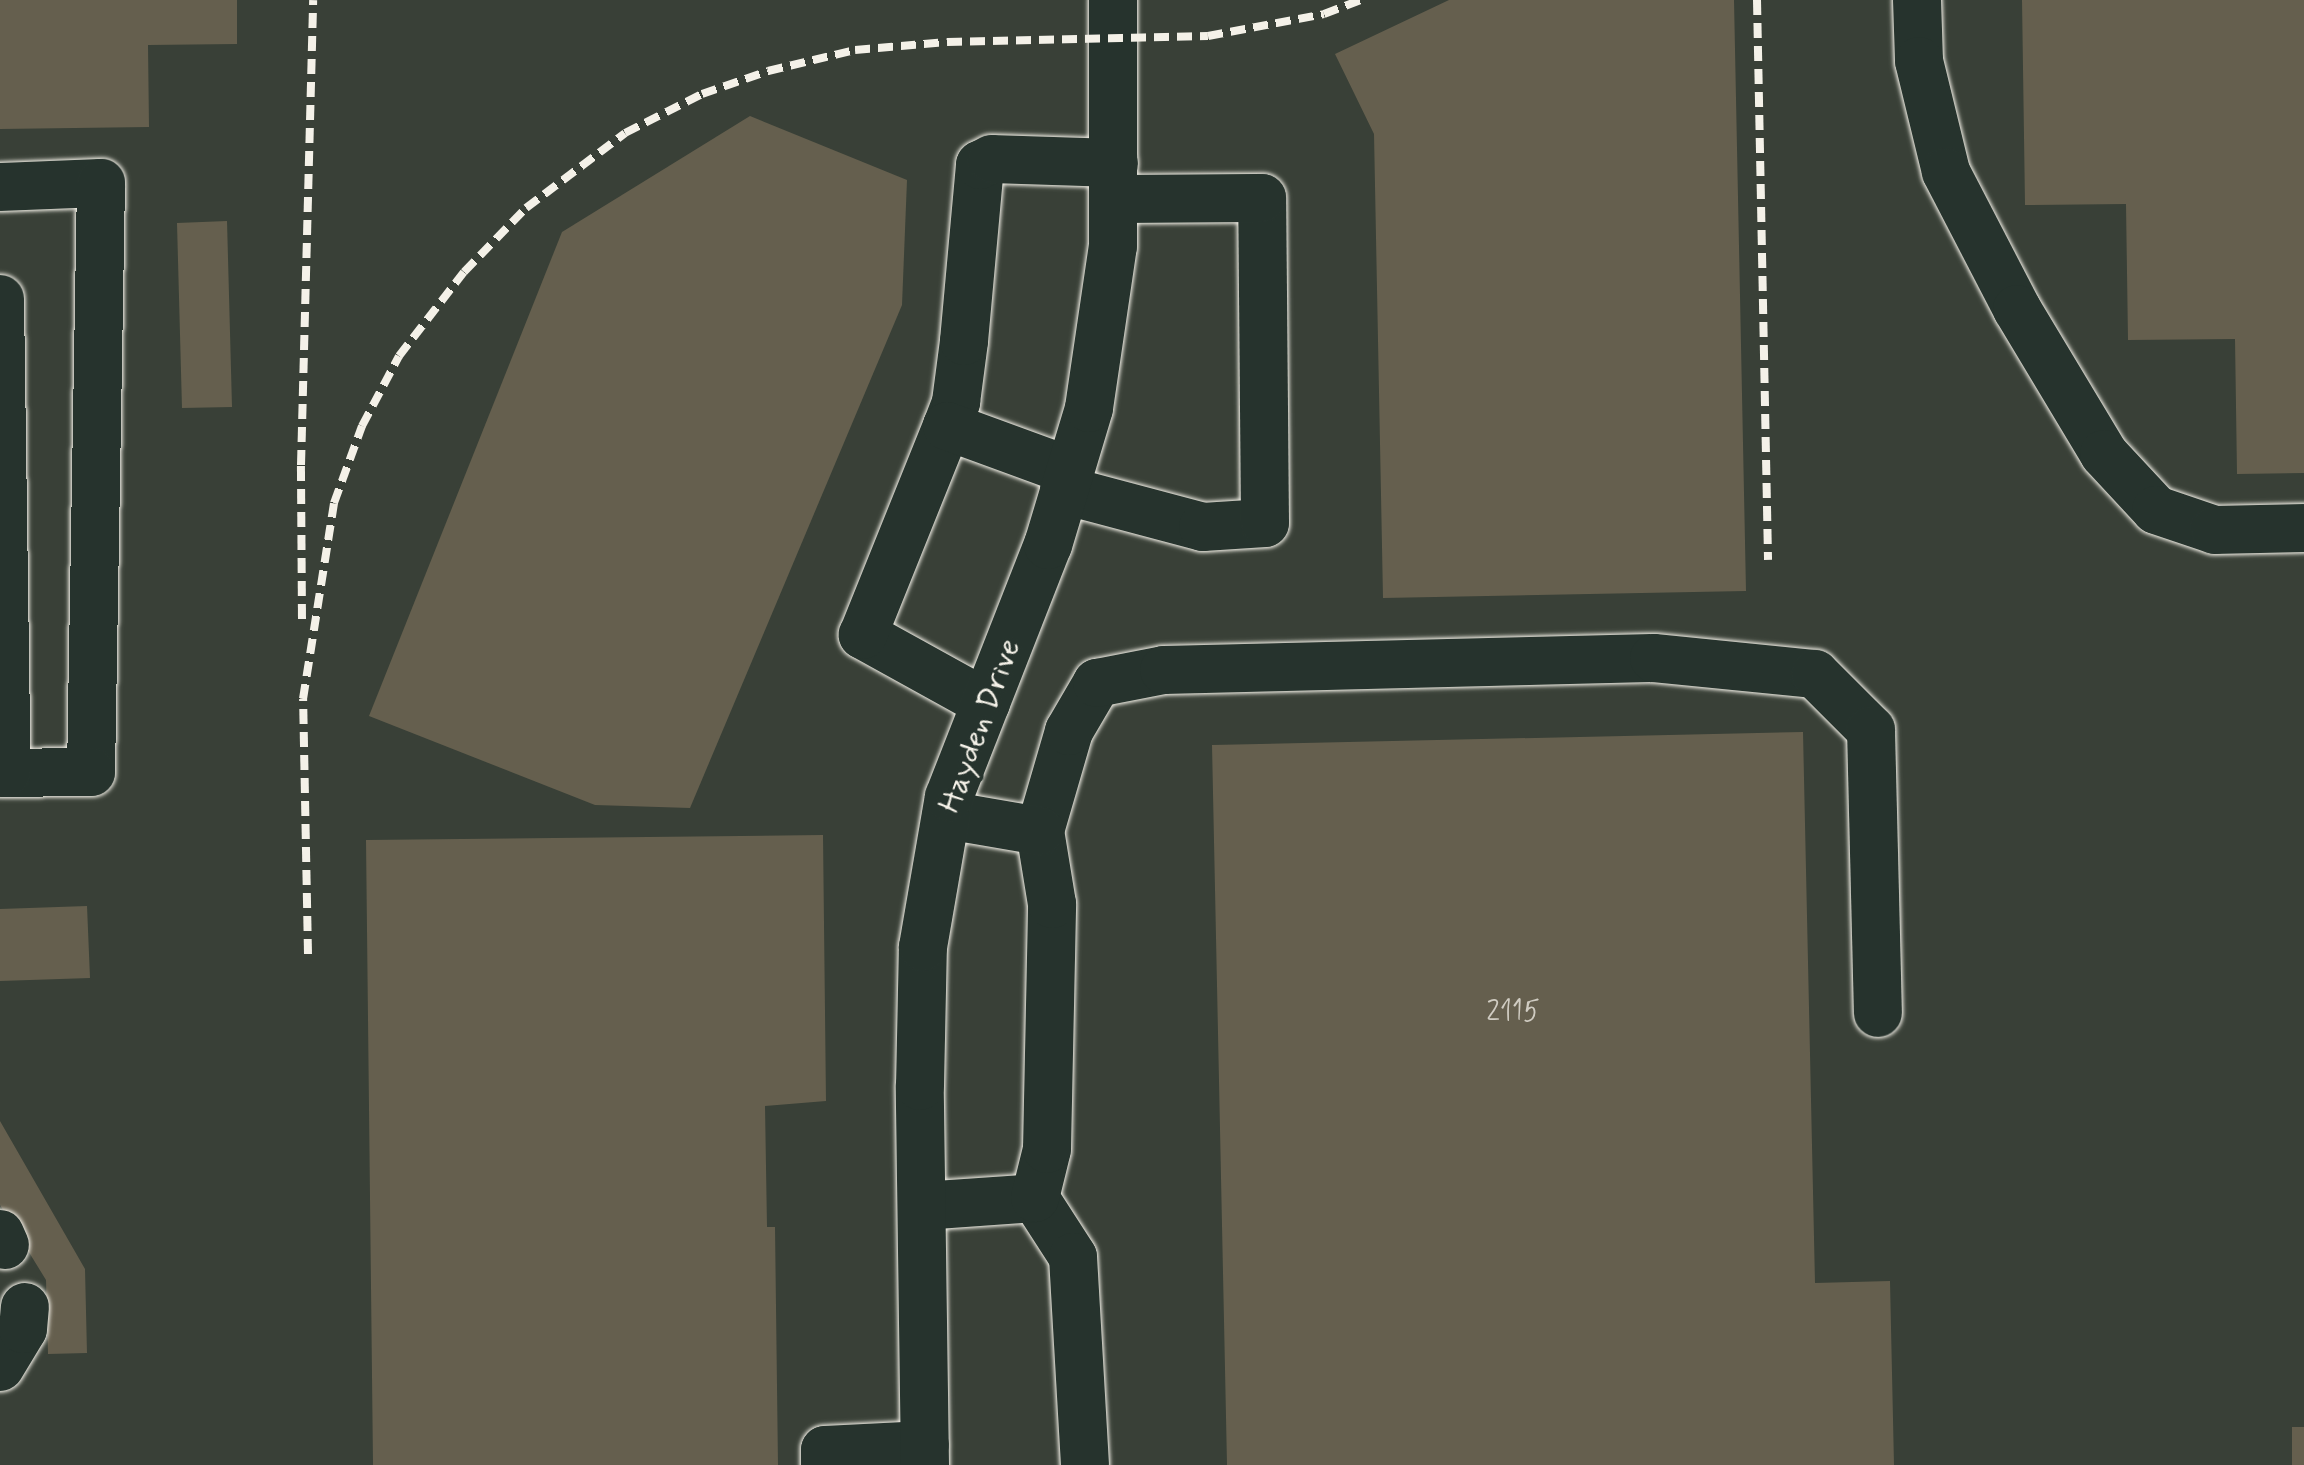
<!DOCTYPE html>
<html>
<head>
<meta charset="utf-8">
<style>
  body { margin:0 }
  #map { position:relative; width:2304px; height:1465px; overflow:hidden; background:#26332d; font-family:Mynerve,sans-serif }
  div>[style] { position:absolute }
  .built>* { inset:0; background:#394037 }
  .building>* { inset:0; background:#655f4e }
  .roads { filter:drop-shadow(0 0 2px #f4f1e8) drop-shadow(0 0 2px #f4f1e8) }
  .minor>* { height:48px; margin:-24px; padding:0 24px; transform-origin:24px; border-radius:24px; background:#26332d }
  .rail>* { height:8px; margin-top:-4px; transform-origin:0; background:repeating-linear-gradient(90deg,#f4f1e8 0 15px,transparent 0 23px) }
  span { translate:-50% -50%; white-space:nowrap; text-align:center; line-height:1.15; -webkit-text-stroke:8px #26332d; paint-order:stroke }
  .number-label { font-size:28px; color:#d0ccc2 }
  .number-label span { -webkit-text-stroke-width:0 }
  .street-label { font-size:32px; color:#f4f1e8 }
</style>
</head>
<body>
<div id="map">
  <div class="built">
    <i style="clip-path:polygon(0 0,2304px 0,2304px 1465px,0 1465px)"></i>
  </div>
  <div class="building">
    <i style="clip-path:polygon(0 0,237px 0,237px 44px,148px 45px,149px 127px,0 129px)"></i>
    <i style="clip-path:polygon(1449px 0,1734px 0,1746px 591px,1383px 598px,1374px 134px,1335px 54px)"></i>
    <i style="clip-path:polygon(2022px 0,2304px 0,2304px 473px,2237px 474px,2235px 339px,2128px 340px,2126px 204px,2025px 205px)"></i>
    <i style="clip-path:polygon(750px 116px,907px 180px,902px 305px,690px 808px,595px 805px,369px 716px,562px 232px)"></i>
    <i style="clip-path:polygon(227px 221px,232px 407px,182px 408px,177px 223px)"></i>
    <i style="clip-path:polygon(1803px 732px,1815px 1283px,1890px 1281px,1894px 1465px,1227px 1465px,1212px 745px)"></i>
    <i style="clip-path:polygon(823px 835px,826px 1101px,765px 1106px,767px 1227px,775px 1227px,778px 1465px,373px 1465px,366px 840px)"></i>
    <i style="clip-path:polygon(87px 906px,90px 978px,0 981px,0 909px)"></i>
    <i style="clip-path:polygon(0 1121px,85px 1269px,87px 1353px,48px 1354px,46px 1280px,0 1205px)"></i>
    <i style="clip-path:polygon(2292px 1427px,2304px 1427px,2304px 1465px,2292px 1465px)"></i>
  </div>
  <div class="roads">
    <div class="minor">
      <i style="left:1917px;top:0;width:61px;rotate:88.1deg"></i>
      <i style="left:1919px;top:61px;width:114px;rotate:76.3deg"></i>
      <i style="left:1946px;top:172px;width:154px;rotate:62.6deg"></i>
      <i style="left:2017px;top:309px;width:169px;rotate:59deg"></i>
      <i style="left:2104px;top:454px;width:76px;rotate:47.1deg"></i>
      <i style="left:2156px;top:510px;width:62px;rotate:18.7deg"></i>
      <i style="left:2215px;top:530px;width:89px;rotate:-1.3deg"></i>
      <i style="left:0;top:187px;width:101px;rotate:-2.3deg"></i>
      <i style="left:101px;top:183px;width:589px;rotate:90.97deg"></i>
      <i style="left:91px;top:772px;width:91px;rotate:179.4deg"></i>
      <i style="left:0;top:299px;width:474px;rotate:89.2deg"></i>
      <i style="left:947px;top:426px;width:26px;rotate:-69deg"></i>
      <i style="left:956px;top:402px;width:62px;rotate:-82.5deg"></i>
      <i style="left:964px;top:341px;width:177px;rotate:-84.8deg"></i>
      <i style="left:980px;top:165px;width:13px;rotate:-27deg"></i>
      <i style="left:992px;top:159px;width:122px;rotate:1.9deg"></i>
      <i style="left:1064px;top:490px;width:144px;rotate:14.9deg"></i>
      <i style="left:1203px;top:527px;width:62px;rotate:-3.7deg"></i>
      <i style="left:1265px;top:523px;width:325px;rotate:-90.5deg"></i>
      <i style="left:1262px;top:198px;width:148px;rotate:179.6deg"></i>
      <i style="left:986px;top:703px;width:141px;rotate:-151.1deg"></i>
      <i style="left:863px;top:635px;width:225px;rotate:-68.1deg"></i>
      <i style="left:947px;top:426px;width:131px;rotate:20.1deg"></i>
      <i style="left:1040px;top:831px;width:104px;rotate:-73.8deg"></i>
      <i style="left:1069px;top:731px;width:56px;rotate:-59.7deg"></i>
      <i style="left:1097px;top:683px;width:68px;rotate:-11deg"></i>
      <i style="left:1164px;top:670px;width:490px;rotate:-1.4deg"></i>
      <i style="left:1654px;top:658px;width:162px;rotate:5.7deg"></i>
      <i style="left:1815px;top:674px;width:79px;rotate:45deg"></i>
      <i style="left:1871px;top:730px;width:283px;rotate:88.6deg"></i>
      <i style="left:1035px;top:1198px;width:70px;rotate:57.2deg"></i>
      <i style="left:1073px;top:1257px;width:208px;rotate:86.7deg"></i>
      <i style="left:922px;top:1206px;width:113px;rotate:-4deg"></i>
      <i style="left:1035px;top:1198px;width:50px;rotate:-76.2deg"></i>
      <i style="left:1047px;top:1149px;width:245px;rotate:-88.8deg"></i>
      <i style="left:1052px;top:904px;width:74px;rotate:-99.3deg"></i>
      <i style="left:1040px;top:831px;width:95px;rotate:-170.3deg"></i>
      <i style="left:0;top:1234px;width:12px;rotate:66deg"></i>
      <i style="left:0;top:1367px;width:44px;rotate:-58.8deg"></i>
      <i style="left:23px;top:1329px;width:22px;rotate:-85deg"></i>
      <i style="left:825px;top:1465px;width:15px;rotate:-90deg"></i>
      <i style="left:825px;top:1450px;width:100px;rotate:-2.9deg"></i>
      <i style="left:925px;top:1465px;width:379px;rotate:-90.8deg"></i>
      <i style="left:920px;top:1086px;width:139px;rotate:-88.8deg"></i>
      <i style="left:923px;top:947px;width:152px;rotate:-80.2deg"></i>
      <i style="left:949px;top:797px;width:271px;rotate:-68.6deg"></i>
      <i style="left:1048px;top:545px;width:143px;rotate:-73.3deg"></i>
      <i style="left:1089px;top:408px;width:164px;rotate:-81.6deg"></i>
      <i style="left:1113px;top:246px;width:246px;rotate:-90deg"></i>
    </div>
  </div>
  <div class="rail">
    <i style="left:1757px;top:0;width:560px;rotate:88.87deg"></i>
    <i style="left:302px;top:619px;width:154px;rotate:-90.4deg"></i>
    <i style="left:301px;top:465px;width:465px;rotate:-88.5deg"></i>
    <i style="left:308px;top:954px;width:255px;rotate:-91.1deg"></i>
    <i style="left:303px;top:699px;width:198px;rotate:-81deg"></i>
    <i style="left:334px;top:503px;width:82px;rotate:-70deg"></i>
    <i style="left:362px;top:426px;width:79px;rotate:-62.1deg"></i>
    <i style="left:399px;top:356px;width:106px;rotate:-52.3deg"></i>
    <i style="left:464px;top:272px;width:89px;rotate:-45.9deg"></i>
    <i style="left:526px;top:208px;width:124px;rotate:-37.1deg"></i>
    <i style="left:625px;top:133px;width:86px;rotate:-26.9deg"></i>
    <i style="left:702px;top:94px;width:70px;rotate:-19.2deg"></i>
    <i style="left:768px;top:71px;width:89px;rotate:-13.6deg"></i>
    <i style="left:855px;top:50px;width:92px;rotate:-5deg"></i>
    <i style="left:947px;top:42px;width:261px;rotate:-1.3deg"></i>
    <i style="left:1208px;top:36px;width:118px;rotate:-10.7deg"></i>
    <i style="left:1324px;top:14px;width:40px;rotate:-21deg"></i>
  </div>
  <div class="number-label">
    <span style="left:1513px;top:1013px">2115</span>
  </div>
  <div class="street-label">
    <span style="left:980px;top:726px;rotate:-70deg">Hayden Drive</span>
  </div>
</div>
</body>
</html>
